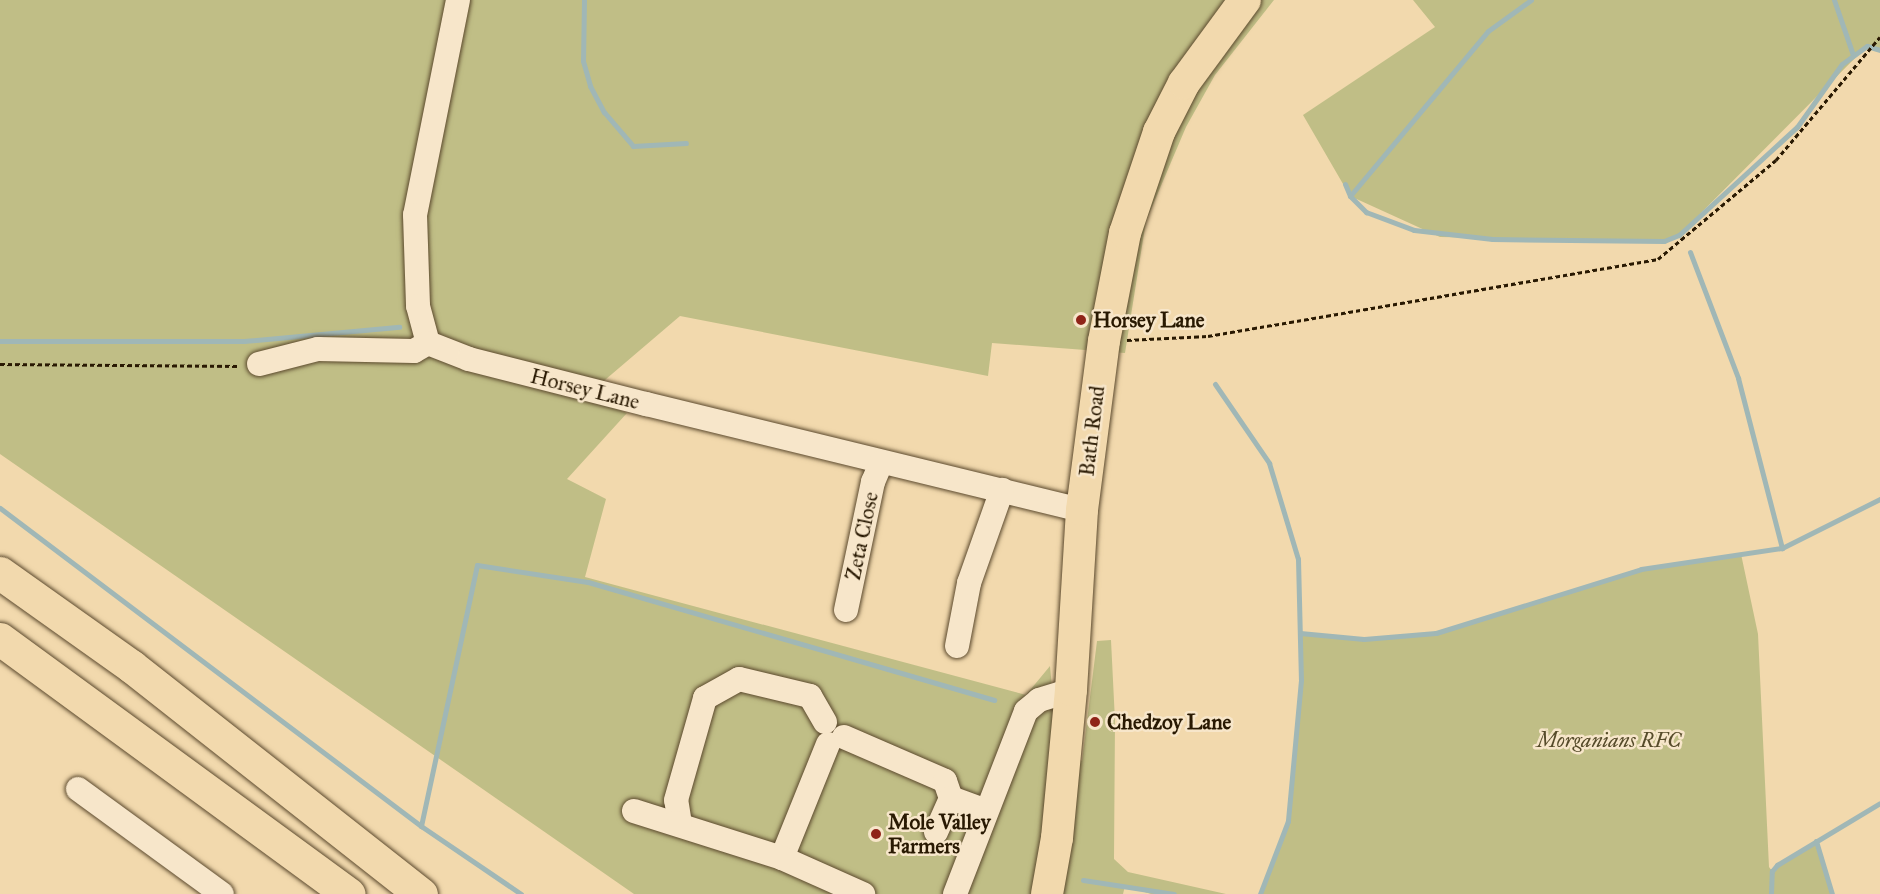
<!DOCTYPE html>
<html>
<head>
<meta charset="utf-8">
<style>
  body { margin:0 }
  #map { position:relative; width:1880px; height:894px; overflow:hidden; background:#f2d9ad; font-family:"IM FELL Great Primer",serif }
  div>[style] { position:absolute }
  .green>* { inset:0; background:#c0be86 }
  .stream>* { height:5px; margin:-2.5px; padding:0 2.5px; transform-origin:2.5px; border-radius:2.5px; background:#a0b7b6 }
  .path>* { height:3px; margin-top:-1.5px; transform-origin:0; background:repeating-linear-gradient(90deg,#291902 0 4.5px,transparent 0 7.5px) }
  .roads { filter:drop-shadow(0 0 2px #5b492d) drop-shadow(0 0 2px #5b492d) }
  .minor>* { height:24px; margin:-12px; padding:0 12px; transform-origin:12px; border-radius:12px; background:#f7e6ca }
  .major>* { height:32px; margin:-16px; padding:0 16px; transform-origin:16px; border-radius:16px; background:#f2d9ad }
  .highway>* { height:33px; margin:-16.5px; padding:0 16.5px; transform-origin:16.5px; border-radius:16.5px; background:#f2d9ad }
  .dots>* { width:16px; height:16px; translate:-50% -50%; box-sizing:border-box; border:3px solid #f7e6ca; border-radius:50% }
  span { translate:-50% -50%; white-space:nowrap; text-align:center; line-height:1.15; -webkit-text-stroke:5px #f7e6ca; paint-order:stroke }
  .poi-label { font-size:21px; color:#291902; font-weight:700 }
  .left { translate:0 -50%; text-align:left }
  .street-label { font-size:21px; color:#291902 }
  .park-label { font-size:21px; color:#564b2a; font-style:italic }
</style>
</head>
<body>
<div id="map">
  <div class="green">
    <i style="clip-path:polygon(0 0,1274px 0,1215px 75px,1186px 127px,1146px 221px,1125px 353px,992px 343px,988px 376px,680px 316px,585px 397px,627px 413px,567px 479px,606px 499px,585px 577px,1026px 695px,1050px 666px,1057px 741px,1082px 761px,1097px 641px,1111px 640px,1115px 721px,1114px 859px,1128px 872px,1226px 894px,1151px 894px,1125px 886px,1123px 894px,634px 894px,0 454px)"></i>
    <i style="clip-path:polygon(1413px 0,1880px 0,1880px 50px,1867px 46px,1679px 235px,1664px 241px,1440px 237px,1350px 196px,1303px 115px,1435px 27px)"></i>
    <i style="clip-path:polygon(1741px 554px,1758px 634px,1769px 867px,1772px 871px,1816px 841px,1832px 894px,1260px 894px,1288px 821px,1301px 680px,1300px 633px,1364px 639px,1436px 633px,1641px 569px)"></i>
  </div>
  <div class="stream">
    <i style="left:584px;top:0;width:61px;rotate:90.9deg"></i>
    <i style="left:583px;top:61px;width:26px;rotate:74deg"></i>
    <i style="left:590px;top:86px;width:30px;rotate:62deg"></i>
    <i style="left:604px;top:112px;width:45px;rotate:49.5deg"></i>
    <i style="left:633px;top:146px;width:53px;rotate:-3.2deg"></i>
    <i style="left:1834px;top:0;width:58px;rotate:70.9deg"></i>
    <i style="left:1345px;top:184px;width:13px;rotate:67deg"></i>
    <i style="left:1350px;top:196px;width:215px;rotate:-50.1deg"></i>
    <i style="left:1488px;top:31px;width:53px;rotate:-35.8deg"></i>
    <i style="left:1350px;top:196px;width:23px;rotate:45deg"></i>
    <i style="left:1366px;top:212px;width:51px;rotate:20.6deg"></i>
    <i style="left:1414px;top:230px;width:79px;rotate:6.6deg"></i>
    <i style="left:1492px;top:239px;width:172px;rotate:0.7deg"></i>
    <i style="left:1664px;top:241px;width:16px;rotate:-22deg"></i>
    <i style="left:1679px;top:235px;width:160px;rotate:-42.5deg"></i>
    <i style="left:1797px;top:127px;width:77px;rotate:-54.5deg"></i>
    <i style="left:1842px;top:64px;width:31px;rotate:-36deg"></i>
    <i style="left:1867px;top:46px;width:14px;rotate:17deg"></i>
    <i style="left:1690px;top:252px;width:135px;rotate:69.1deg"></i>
    <i style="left:1738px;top:378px;width:176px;rotate:75.5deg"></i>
    <i style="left:0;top:341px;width:244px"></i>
    <i style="left:244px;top:341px;width:156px;rotate:-5.2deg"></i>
    <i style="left:1215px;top:384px;width:96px;rotate:55.6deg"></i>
    <i style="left:1269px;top:463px;width:100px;rotate:73.2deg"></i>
    <i style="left:1298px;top:559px;width:121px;rotate:88.6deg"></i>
    <i style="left:1301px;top:680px;width:142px;rotate:95.3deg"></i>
    <i style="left:1288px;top:821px;width:78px;rotate:111deg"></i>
    <i style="left:0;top:508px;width:528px;rotate:37.07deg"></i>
    <i style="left:421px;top:826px;width:121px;rotate:34.2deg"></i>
    <i style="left:1300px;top:633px;width:64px;rotate:5.4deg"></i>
    <i style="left:1364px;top:639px;width:72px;rotate:-4.8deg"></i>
    <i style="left:1436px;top:633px;width:215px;rotate:-17.3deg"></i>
    <i style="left:1641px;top:569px;width:143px;rotate:-8.5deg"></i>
    <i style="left:1782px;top:548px;width:110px;rotate:-26.6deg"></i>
    <i style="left:421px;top:826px;width:267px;rotate:-77.9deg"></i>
    <i style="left:477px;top:565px;width:112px;rotate:8.7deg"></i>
    <i style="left:588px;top:582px;width:423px;rotate:16.2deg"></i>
    <i style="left:1816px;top:841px;width:55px;rotate:73.2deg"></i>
    <i style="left:1083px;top:880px;width:92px;rotate:8.7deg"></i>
    <i style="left:1771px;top:894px;width:23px;rotate:-88deg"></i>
    <i style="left:1772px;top:871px;width:8px;rotate:-50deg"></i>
    <i style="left:1777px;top:865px;width:120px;rotate:-31deg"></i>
  </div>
  <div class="path">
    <i style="left:1127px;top:340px;width:81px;rotate:-2.8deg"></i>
    <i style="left:1208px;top:336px;width:457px;rotate:-9.7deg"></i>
    <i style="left:1658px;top:259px;width:154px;rotate:-40deg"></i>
    <i style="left:1776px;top:160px;width:161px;rotate:-49.8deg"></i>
    <i style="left:0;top:364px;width:239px;rotate:0.5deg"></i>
  </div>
  <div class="roads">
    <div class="minor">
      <i style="left:458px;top:0;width:219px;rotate:101.3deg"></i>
      <i style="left:415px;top:215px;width:91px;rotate:88.1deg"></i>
      <i style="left:418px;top:306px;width:38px;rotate:75deg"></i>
      <i style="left:428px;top:343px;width:44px;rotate:21.3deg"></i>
      <i style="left:469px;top:359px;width:183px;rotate:14.3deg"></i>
      <i style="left:646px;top:404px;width:449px;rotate:13.7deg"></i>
      <i style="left:259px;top:364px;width:61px;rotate:-14.3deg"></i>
      <i style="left:318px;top:349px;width:96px;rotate:1.2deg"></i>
      <i style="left:414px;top:351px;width:16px;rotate:-30deg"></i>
      <i style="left:846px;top:610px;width:131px;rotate:-78.1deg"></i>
      <i style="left:873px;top:482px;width:21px;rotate:-67deg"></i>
      <i style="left:957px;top:646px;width:64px;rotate:-79.2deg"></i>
      <i style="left:969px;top:583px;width:99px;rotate:-70.5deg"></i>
      <i style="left:844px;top:737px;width:110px;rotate:23.5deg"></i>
      <i style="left:945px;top:781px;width:18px;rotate:71deg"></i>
      <i style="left:828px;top:744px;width:123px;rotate:112deg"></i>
      <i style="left:782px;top:858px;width:89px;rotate:24deg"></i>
      <i style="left:78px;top:789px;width:178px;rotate:36.1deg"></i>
      <i style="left:634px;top:811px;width:155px;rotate:17.6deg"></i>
      <i style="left:680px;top:824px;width:24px;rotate:-99deg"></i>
      <i style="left:676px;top:800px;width:106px;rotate:-74.1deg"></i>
      <i style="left:705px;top:698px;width:39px;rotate:-29deg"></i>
      <i style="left:739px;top:679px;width:73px;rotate:13.5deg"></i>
      <i style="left:810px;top:696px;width:30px;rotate:60deg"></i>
      <i style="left:936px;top:832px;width:37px;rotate:-66deg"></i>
      <i style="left:951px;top:798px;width:37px;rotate:20deg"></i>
      <i style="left:955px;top:894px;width:196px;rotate:-68.8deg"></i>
      <i style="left:1026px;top:711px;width:17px;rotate:-40deg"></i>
      <i style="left:1039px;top:700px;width:34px;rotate:-17deg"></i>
    </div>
    <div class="major">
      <i style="left:1047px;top:894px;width:57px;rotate:-79.9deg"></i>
      <i style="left:1057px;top:838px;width:149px;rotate:-84.6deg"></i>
      <i style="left:1071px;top:690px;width:180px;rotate:-86.5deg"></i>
      <i style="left:1082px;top:510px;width:170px;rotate:-82.6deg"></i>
      <i style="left:1104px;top:341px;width:110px;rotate:-79deg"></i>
      <i style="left:1125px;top:233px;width:107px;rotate:-71.4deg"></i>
      <i style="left:1159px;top:132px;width:55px;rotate:-63deg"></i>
      <i style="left:1184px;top:83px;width:103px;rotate:-53.7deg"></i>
    </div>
    <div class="highway">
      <i style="left:0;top:573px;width:161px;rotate:35.4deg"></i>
      <i style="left:131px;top:666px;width:369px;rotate:38.2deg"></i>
      <i style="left:0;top:639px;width:432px;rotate:36.2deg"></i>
    </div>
  </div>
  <div class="dots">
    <i style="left:1081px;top:320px;background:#8f2418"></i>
    <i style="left:1095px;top:722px;background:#8f2418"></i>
    <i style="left:876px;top:834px;background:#8f2418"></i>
  </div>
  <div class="poi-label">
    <span class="left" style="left:1093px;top:320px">Horsey Lane</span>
    <span class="left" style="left:1107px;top:722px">Chedzoy Lane</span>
    <span class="left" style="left:888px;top:834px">Mole Valley<br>Farmers</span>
  </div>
  <div class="street-label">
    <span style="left:585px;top:389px;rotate:14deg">Horsey Lane</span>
    <span style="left:1092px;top:431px;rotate:-83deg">Bath Road</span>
    <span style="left:862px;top:536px;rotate:-78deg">Zeta Close</span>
  </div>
  <div class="park-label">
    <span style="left:1609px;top:740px">Morganians RFC</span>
  </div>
</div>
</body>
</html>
